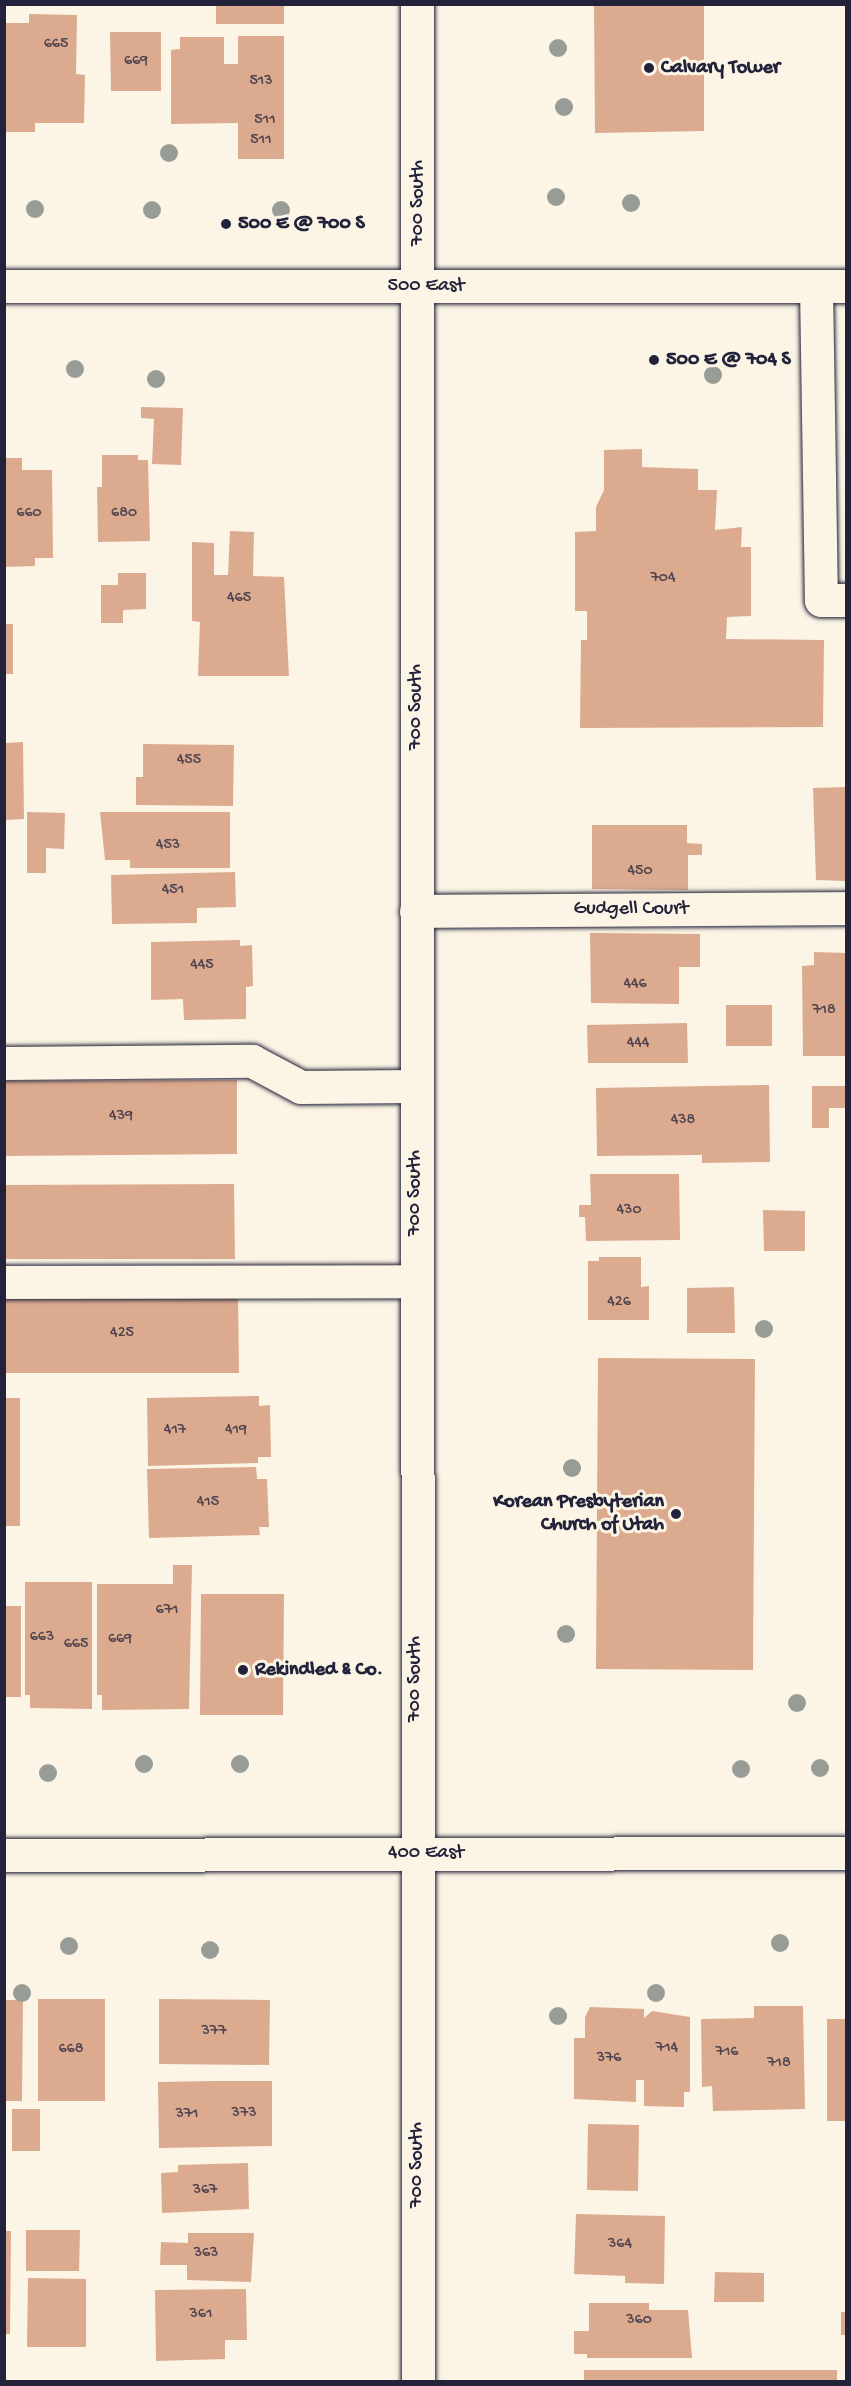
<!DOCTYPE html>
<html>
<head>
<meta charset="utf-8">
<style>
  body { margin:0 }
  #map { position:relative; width:851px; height:2386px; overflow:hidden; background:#fcf5e5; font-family:"Gochi Hand",sans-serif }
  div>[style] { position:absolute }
  .building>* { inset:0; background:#dcab8f }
  .roads { filter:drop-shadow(0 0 2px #22223b) drop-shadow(0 0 2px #22223b) }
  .minor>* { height:33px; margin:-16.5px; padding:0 16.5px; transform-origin:16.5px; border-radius:16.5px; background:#fcf5e5 }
  .trees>* { width:18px; height:18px; margin:-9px; border-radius:50%; background:#979c97 }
  .dots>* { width:16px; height:16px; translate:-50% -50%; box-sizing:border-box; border:3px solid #fcf5e5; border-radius:50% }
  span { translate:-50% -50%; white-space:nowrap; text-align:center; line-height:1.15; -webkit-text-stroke:6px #fcf5e5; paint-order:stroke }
  .number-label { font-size:16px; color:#504450 }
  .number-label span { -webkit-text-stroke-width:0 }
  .poi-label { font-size:20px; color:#22223b; font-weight:700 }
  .left { translate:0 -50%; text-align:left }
  .right { translate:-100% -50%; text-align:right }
  .street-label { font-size:20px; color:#22223b }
  .frame { position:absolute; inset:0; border:6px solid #22223b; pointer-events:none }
</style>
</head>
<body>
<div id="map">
  <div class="building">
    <i style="clip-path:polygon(216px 4px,284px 4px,284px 24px,216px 24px)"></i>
    <i style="clip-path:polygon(594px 4px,704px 4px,704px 131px,595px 133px)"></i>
    <i style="clip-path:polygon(29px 14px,77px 15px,76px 74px,85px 75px,84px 123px,35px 123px,35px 132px,4px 132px,4px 23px,29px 23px)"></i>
    <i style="clip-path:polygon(110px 32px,161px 32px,161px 91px,111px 91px)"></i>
    <i style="clip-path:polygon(238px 36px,284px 36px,284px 159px,238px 159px,238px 123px,171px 124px,171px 50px,180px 49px,180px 37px,224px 37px,224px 64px,238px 64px)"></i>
    <i style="clip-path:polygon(141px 407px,183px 408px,181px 465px,152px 464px,154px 419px,141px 418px)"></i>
    <i style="clip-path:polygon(642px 449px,642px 467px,698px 469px,698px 490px,717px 490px,715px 530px,742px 527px,741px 547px,751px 547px,751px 616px,727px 617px,726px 639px,824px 640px,823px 727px,580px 728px,581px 640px,587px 640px,587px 611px,575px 611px,575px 532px,596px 531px,596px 507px,604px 490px,604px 450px)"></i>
    <i style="clip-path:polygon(102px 455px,138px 455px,138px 460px,148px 460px,150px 541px,98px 542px,97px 487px,102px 487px)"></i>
    <i style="clip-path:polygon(4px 458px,22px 458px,22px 470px,52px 470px,53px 558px,35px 558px,35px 566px,4px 567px)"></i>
    <i style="clip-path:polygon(230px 531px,254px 532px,253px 576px,284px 577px,289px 676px,198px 676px,200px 622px,192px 621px,192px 542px,214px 543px,214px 575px,228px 575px)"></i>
    <i style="clip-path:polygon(118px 573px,146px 573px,146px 609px,123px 610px,123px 623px,101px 623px,101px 585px,118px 585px)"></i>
    <i style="clip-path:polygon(4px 624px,13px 624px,13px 674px,4px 674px)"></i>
    <i style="clip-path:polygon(23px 742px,24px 819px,5px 820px,5px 743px)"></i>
    <i style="clip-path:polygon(143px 744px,234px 745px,233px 806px,136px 805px,136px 777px,143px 777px)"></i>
    <i style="clip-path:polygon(846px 787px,845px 881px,816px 880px,813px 788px)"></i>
    <i style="clip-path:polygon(27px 812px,65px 813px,64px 849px,46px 848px,46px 873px,27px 873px)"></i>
    <i style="clip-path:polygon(100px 812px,230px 812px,230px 868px,130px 868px,130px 860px,105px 860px)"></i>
    <i style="clip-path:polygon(592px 825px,687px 825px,687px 843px,702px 844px,702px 855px,688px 855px,688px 890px,592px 889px)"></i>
    <i style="clip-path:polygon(235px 872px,236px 907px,197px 908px,197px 923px,112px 924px,111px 875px)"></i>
    <i style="clip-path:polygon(590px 933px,700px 934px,700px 967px,679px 967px,679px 1004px,591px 1003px)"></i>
    <i style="clip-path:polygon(240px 940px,240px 946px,252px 945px,253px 986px,246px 987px,246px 1019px,184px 1020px,183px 999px,151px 1000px,151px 942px)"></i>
    <i style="clip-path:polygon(814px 952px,846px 953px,846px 1056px,803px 1056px,802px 966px,814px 965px)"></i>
    <i style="clip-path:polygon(726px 1005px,772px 1005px,772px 1046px,726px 1046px)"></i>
    <i style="clip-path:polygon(687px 1023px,688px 1063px,588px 1063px,587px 1025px)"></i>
    <i style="clip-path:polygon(237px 1080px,237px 1154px,4px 1156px,4px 1081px)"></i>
    <i style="clip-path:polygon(769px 1085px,770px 1162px,702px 1163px,702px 1155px,597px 1156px,596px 1088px)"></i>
    <i style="clip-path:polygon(812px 1086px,846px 1086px,846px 1108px,829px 1108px,829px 1128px,812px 1128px)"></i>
    <i style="clip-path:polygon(590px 1174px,679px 1174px,680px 1240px,586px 1241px,585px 1217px,579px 1217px,579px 1205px,591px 1205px)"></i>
    <i style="clip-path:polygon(234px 1184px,235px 1259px,4px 1259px,4px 1185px)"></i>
    <i style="clip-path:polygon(763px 1210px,805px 1211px,805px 1251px,764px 1251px)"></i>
    <i style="clip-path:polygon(599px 1257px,641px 1257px,641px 1287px,649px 1286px,649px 1320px,588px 1320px,588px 1261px,599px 1261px)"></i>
    <i style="clip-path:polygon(734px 1287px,735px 1333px,687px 1333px,687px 1288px)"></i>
    <i style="clip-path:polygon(238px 1294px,239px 1373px,4px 1373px,4px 1295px)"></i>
    <i style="clip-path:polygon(598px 1358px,755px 1359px,753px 1670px,596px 1669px)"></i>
    <i style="clip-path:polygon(259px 1396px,259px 1406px,270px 1405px,271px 1457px,258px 1457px,258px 1463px,148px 1466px,147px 1398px)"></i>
    <i style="clip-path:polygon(4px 1398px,20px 1398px,20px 1526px,4px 1526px)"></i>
    <i style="clip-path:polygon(256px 1467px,257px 1479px,267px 1479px,269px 1527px,259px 1527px,260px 1535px,149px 1538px,147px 1469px)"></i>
    <i style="clip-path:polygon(173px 1565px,192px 1565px,189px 1709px,102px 1710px,102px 1695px,97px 1695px,97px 1584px,173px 1584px)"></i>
    <i style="clip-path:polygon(25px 1582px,92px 1582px,92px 1709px,30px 1708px,30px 1695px,25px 1695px)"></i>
    <i style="clip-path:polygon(201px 1594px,284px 1594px,283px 1715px,200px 1715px)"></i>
    <i style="clip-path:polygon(4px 1606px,21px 1606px,21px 1697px,4px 1697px)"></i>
    <i style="clip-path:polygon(38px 1999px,105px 1999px,105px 2101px,38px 2101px)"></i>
    <i style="clip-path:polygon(159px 1999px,270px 2000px,269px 2065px,159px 2064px)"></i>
    <i style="clip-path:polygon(4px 2000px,23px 2000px,22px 2101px,4px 2101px)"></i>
    <i style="clip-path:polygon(754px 2006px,803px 2006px,805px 2109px,713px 2111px,712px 2086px,702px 2087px,701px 2019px,754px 2018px)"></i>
    <i style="clip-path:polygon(590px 2007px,644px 2009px,644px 2018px,652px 2011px,690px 2017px,690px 2092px,684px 2092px,684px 2107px,644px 2106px,644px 2080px,636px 2080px,636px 2102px,574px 2099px,574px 2038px,585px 2038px,585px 2017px)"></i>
    <i style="clip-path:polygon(827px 2019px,846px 2019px,846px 2121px,827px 2121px)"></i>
    <i style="clip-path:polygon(215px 2081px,272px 2081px,272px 2146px,159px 2148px,158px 2082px)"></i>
    <i style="clip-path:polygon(12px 2109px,40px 2109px,40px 2151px,12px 2151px)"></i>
    <i style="clip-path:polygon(588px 2124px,639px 2125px,638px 2191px,587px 2190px)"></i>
    <i style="clip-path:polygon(248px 2163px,249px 2209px,162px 2213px,161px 2173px,178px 2172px,178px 2165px)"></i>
    <i style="clip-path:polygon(576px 2214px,665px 2216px,664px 2284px,625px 2283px,625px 2276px,574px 2274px)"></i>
    <i style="clip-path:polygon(26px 2230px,80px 2230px,79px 2271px,26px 2271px)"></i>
    <i style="clip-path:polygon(4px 2231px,11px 2231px,10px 2334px,4px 2334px)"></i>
    <i style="clip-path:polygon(188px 2233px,254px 2233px,251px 2282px,187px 2280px,187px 2265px,160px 2265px,161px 2242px,188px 2243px)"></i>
    <i style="clip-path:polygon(715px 2272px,764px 2273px,764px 2302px,714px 2302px)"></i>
    <i style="clip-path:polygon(28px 2278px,86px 2279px,86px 2347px,27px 2347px)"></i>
    <i style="clip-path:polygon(246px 2289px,247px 2340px,225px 2340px,225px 2359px,156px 2361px,155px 2290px)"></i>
    <i style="clip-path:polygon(589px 2303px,649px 2303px,649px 2310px,688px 2310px,692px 2358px,587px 2358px,587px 2354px,574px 2354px,574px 2331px,589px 2331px)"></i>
    <i style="clip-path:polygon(841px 2312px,846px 2312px,846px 2335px,841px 2335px)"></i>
    <i style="clip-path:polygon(584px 2370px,837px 2370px,837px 2382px,584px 2382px)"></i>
  </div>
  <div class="roads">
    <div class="minor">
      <i style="left:417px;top:4px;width:2378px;rotate:89.98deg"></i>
      <i style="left:4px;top:286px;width:842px"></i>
      <i style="left:816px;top:286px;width:314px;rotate:89.1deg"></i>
      <i style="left:821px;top:600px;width:25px"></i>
      <i style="left:416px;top:911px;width:430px;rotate:-0.4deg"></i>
      <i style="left:4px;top:1063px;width:248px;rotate:-0.5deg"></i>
      <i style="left:252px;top:1061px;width:55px;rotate:28deg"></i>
      <i style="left:301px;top:1087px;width:114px;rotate:-0.5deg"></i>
      <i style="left:4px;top:1282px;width:411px;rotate:-0.1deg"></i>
      <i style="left:4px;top:1855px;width:842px;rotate:-0.14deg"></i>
    </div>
  </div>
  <div class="trees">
    <i style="left:558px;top:48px"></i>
    <i style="left:564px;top:107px"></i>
    <i style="left:169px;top:153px"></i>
    <i style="left:556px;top:197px"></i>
    <i style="left:631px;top:203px"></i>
    <i style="left:35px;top:209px"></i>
    <i style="left:152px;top:210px"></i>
    <i style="left:281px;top:210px"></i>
    <i style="left:75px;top:369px"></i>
    <i style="left:713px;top:375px"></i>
    <i style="left:156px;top:379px"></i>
    <i style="left:764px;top:1329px"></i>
    <i style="left:572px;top:1468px"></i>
    <i style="left:566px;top:1634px"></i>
    <i style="left:797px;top:1703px"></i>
    <i style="left:144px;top:1764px"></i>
    <i style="left:240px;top:1764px"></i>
    <i style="left:820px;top:1768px"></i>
    <i style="left:741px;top:1769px"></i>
    <i style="left:48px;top:1773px"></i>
    <i style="left:780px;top:1943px"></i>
    <i style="left:69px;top:1946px"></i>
    <i style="left:210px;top:1950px"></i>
    <i style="left:22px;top:1993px"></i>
    <i style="left:656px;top:1993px"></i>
    <i style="left:558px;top:2016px"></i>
  </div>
  <div class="dots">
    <i style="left:649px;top:68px;background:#22223b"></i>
    <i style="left:226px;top:224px;background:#22223b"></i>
    <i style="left:654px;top:360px;background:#22223b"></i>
    <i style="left:676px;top:1514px;background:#22223b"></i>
    <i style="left:243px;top:1670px;background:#22223b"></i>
  </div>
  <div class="number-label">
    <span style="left:56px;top:45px">665</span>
    <span style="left:136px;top:62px">669</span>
    <span style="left:261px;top:82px">513</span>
    <span style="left:265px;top:121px">511</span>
    <span style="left:261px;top:141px">511</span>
    <span style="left:29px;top:514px">660</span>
    <span style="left:124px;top:514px">680</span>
    <span style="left:663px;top:579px">704</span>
    <span style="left:239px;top:599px">465</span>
    <span style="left:189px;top:761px">455</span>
    <span style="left:168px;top:846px">453</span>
    <span style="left:640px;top:872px">450</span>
    <span style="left:173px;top:891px">451</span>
    <span style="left:202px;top:966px">445</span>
    <span style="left:635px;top:985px">446</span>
    <span style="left:824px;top:1011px">718</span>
    <span style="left:638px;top:1044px">444</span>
    <span style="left:121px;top:1117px">439</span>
    <span style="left:683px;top:1121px">438</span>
    <span style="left:629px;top:1211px">430</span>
    <span style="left:619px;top:1303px">426</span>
    <span style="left:122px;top:1334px">425</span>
    <span style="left:175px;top:1431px">417</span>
    <span style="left:236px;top:1431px">419</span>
    <span style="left:208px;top:1503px">415</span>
    <span style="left:167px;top:1611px">671</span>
    <span style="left:42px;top:1638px">663</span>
    <span style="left:120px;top:1640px">669</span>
    <span style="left:76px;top:1645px">665</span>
    <span style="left:214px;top:2032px">377</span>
    <span style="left:667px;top:2049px">714</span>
    <span style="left:71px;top:2050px">668</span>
    <span style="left:727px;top:2053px">716</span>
    <span style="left:609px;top:2059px">376</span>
    <span style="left:779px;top:2064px">718</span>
    <span style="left:244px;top:2114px">373</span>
    <span style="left:187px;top:2115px">371</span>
    <span style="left:205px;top:2191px">367</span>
    <span style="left:620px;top:2245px">364</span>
    <span style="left:206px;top:2254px">363</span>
    <span style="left:201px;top:2315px">361</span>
    <span style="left:639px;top:2321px">360</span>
  </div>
  <div class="poi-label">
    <span class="left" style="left:661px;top:68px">Calvary Tower</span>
    <span class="left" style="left:238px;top:224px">500 E @ 700 S</span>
    <span class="left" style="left:666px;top:360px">500 E @ 704 S</span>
    <span class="right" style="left:664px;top:1514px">Korean Presbyterian<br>Church of Utah</span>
    <span class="left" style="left:255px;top:1670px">Rekindled &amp; Co.</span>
  </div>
  <div class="street-label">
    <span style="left:418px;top:203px;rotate:-90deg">700 South</span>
    <span style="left:426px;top:286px">500 East</span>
    <span style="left:416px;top:707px;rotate:-90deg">700 South</span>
    <span style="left:631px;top:909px">Gudgell Court</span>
    <span style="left:415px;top:1193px;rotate:-90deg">700 South</span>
    <span style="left:415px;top:1679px;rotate:-90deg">700 South</span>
    <span style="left:426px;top:1853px">400 East</span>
    <span style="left:417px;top:2165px;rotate:-90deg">700 South</span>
  </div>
  <div class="frame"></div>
</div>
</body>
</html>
